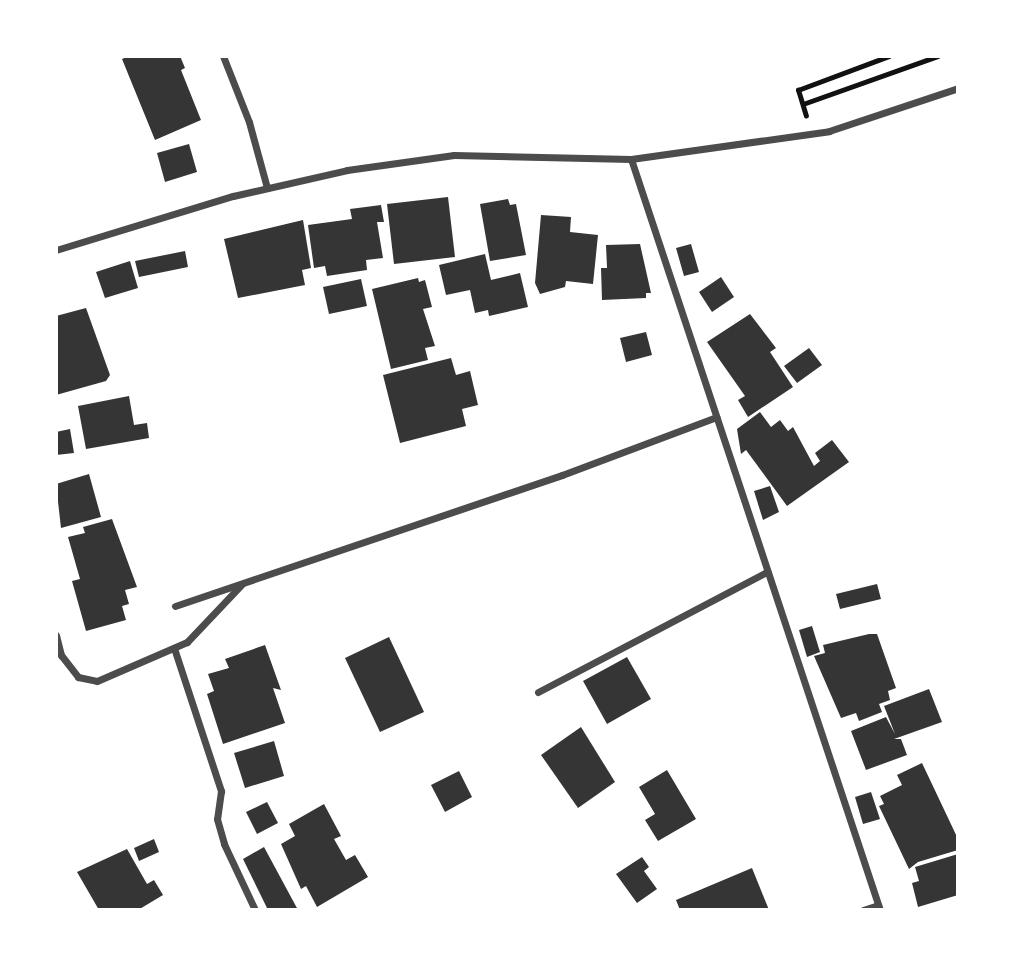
<!DOCTYPE html>
<html>
<head>
<meta charset="utf-8">
<style>
  body { margin:0 }
  #map { position:relative; width:1014px; height:966px; overflow:hidden; background:#fff; font-family:"DM Sans",sans-serif }
  div>[style] { position:absolute }
  .building>* { inset:0; background:#353535 }
  .path>* { height:4.5px; margin:-2.25px; padding:0 2.25px; transform-origin:2.25px; border-radius:2.25px; background:#111 }
  .minor>* { height:7px; margin:-3.5px; padding:0 3.5px; transform-origin:3.5px; border-radius:3.5px; background:#4c4c4c }
  span { translate:-50% -50%; white-space:nowrap; text-align:center; line-height:1.15; -webkit-text-stroke:7px #fff; paint-order:stroke }
  .frame { position:absolute; inset:0; border:58px solid #fff; pointer-events:none }
</style>
</head>
<body>
<div id="map">
  <div class="building">
    <i style="clip-path:polygon(129px 56px,180px 56px,185px 68px,181px 70px,201px 120px,155px 140px,122px 59px)"></i>
    <i style="clip-path:polygon(189px 144px,197px 172px,165px 182px,157px 153px)"></i>
    <i style="clip-path:polygon(448px 197px,455px 257px,394px 264px,387px 204px)"></i>
    <i style="clip-path:polygon(508px 199px,510px 205px,516px 204px,526px 255px,490px 261px,480px 204px)"></i>
    <i style="clip-path:polygon(381px 205px,384px 222px,377px 222px,383px 258px,366px 260px,367px 270px,327px 276px,325px 266px,314px 268px,308px 225px,352px 219px,350px 209px)"></i>
    <i style="clip-path:polygon(541px 215px,571px 217px,570px 232px,598px 235px,593px 284px,566px 281px,565px 287px,540px 294px,535px 283px)"></i>
    <i style="clip-path:polygon(303px 220px,311px 268px,302px 270px,305px 285px,238px 298px,224px 239px)"></i>
    <i style="clip-path:polygon(640px 244px,651px 293px,646px 293px,646px 298px,602px 300px,601px 268px,607px 268px,606px 245px)"></i>
    <i style="clip-path:polygon(691px 244px,699px 272px,684px 276px,676px 248px)"></i>
    <i style="clip-path:polygon(185px 251px,188px 267px,139px 277px,135px 261px)"></i>
    <i style="clip-path:polygon(485px 254px,491px 280px,520px 273px,528px 307px,489px 316px,488px 310px,475px 313px,470px 290px,446px 295px,439px 265px)"></i>
    <i style="clip-path:polygon(130px 261px,138px 288px,105px 298px,96px 272px)"></i>
    <i style="clip-path:polygon(721px 277px,734px 297px,712px 312px,699px 292px)"></i>
    <i style="clip-path:polygon(418px 278px,419px 282px,425px 280px,432px 307px,423px 309px,435px 346px,425px 348px,428px 360px,391px 369px,372px 289px)"></i>
    <i style="clip-path:polygon(361px 279px,367px 306px,329px 314px,323px 287px)"></i>
    <i style="clip-path:polygon(86px 308px,110px 375px,106px 381px,56px 395px,56px 316px)"></i>
    <i style="clip-path:polygon(750px 314px,776px 348px,770px 352px,793px 387px,748px 417px,738px 400px,745px 396px,707px 342px)"></i>
    <i style="clip-path:polygon(646px 332px,652px 355px,626px 362px,620px 338px)"></i>
    <i style="clip-path:polygon(809px 348px,822px 365px,797px 383px,784px 366px)"></i>
    <i style="clip-path:polygon(451px 358px,456px 375px,470px 371px,478px 405px,462px 409px,466px 426px,400px 443px,383px 375px)"></i>
    <i style="clip-path:polygon(129px 396px,134px 425px,147px 423px,149px 438px,86px 449px,78px 406px)"></i>
    <i style="clip-path:polygon(760px 412px,771px 427px,780px 420px,788px 431px,793px 427px,814px 466px,820px 461px,815px 453px,832px 440px,849px 462px,787px 506px,746px 450px,741px 454px,737px 429px)"></i>
    <i style="clip-path:polygon(70px 429px,74px 453px,56px 455px,56px 432px)"></i>
    <i style="clip-path:polygon(89px 474px,101px 517px,61px 528px,56px 484px)"></i>
    <i style="clip-path:polygon(770px 486px,779px 512px,763px 520px,754px 491px)"></i>
    <i style="clip-path:polygon(112px 519px,137px 587px,125px 590px,129px 604px,122px 606px,126px 620px,86px 631px,72px 581px,80px 579px,68px 537px,85px 533px,83px 527px)"></i>
    <i style="clip-path:polygon(877px 584px,881px 599px,840px 609px,836px 594px)"></i>
    <i style="clip-path:polygon(812px 626px,820px 652px,807px 657px,799px 630px)"></i>
    <i style="clip-path:polygon(869px 634px,877px 634px,896px 688px,888px 691px,890px 700px,879px 704px,882px 712px,859px 721px,856px 713px,841px 718px,814px 656px,825px 653px,823px 645px)"></i>
    <i style="clip-path:polygon(389px 637px,424px 712px,380px 732px,345px 658px)"></i>
    <i style="clip-path:polygon(265px 645px,281px 690px,273px 688px,285px 723px,223px 744px,207px 694px,214px 691px,208px 674px,229px 668px,225px 659px)"></i>
    <i style="clip-path:polygon(627px 657px,651px 699px,607px 724px,583px 681px)"></i>
    <i style="clip-path:polygon(929px 689px,942px 722px,894px 739px,901px 739px,907px 755px,866px 770px,851px 731px,886px 717px,895px 734px,884px 706px)"></i>
    <i style="clip-path:polygon(581px 727px,615px 782px,578px 808px,541px 755px)"></i>
    <i style="clip-path:polygon(274px 741px,284px 776px,245px 788px,234px 753px)"></i>
    <i style="clip-path:polygon(922px 763px,958px 839px,958px 850px,918px 862px,909px 869px,879px 806px,884px 804px,880px 796px,902px 785px,897px 775px)"></i>
    <i style="clip-path:polygon(667px 770px,696px 819px,658px 841px,645px 820px,655px 814px,639px 787px)"></i>
    <i style="clip-path:polygon(459px 771px,472px 797px,445px 812px,431px 785px)"></i>
    <i style="clip-path:polygon(871px 792px,880px 819px,863px 824px,855px 797px)"></i>
    <i style="clip-path:polygon(267px 802px,278px 823px,257px 834px,246px 812px)"></i>
    <i style="clip-path:polygon(324px 804px,341px 836px,334px 839px,346px 860px,355px 855px,368px 877px,317px 907px,306px 886px,301px 889px,281px 844px,295px 836px,289px 824px)"></i>
    <i style="clip-path:polygon(154px 839px,159px 852px,139px 861px,134px 848px)"></i>
    <i style="clip-path:polygon(264px 847px,298px 910px,268px 910px,243px 859px)"></i>
    <i style="clip-path:polygon(127px 849px,147px 884px,154px 880px,163px 895px,138px 910px,99px 910px,77px 872px)"></i>
    <i style="clip-path:polygon(958px 854px,958px 895px,918px 907px,912px 883px,919px 881px,915px 867px)"></i>
    <i style="clip-path:polygon(642px 857px,649px 867px,644px 871px,657px 889px,637px 903px,616px 874px)"></i>
    <i style="clip-path:polygon(752px 868px,769px 910px,680px 910px,676px 900px)"></i>
  </div>
  <div class="path">
    <i style="left:803px;top:104px;width:143px;rotate:-19.6deg"></i>
    <i style="left:806px;top:116px;width:27px;rotate:-107deg"></i>
    <i style="left:798px;top:90px;width:97px;rotate:-20.5deg"></i>
  </div>
  <div class="minor">
    <i style="left:223px;top:56px;width:71px;rotate:68.5deg"></i>
    <i style="left:249px;top:122px;width:68px;rotate:74.7deg"></i>
    <i style="left:631px;top:159px;width:791px;rotate:71.66deg"></i>
    <i style="left:56px;top:250px;width:185px;rotate:-17deg"></i>
    <i style="left:233px;top:196px;width:117px;rotate:-12.8deg"></i>
    <i style="left:347px;top:170px;width:108px;rotate:-8deg"></i>
    <i style="left:454px;top:155px;width:177px;rotate:1.3deg"></i>
    <i style="left:631px;top:159px;width:200px;rotate:-8deg"></i>
    <i style="left:829px;top:131px;width:136px;rotate:-18.4deg"></i>
    <i style="left:175px;top:606px;width:409px;rotate:-18.7deg"></i>
    <i style="left:562px;top:475px;width:165px;rotate:-20.6deg"></i>
    <i style="left:56px;top:635px;width:21px;rotate:76deg"></i>
    <i style="left:61px;top:655px;width:28px;rotate:52deg"></i>
    <i style="left:78px;top:677px;width:19px;rotate:12deg"></i>
    <i style="left:97px;top:681px;width:98px;rotate:-23.4deg"></i>
    <i style="left:187px;top:642px;width:79px;rotate:-46.5deg"></i>
    <i style="left:174px;top:648px;width:151px;rotate:71.8deg"></i>
    <i style="left:221px;top:791px;width:28px;rotate:98deg"></i>
    <i style="left:217px;top:819px;width:26px;rotate:74deg"></i>
    <i style="left:224px;top:844px;width:73px;rotate:64.8deg"></i>
    <i style="left:538px;top:692px;width:259px;rotate:-27.7deg"></i>
    <i style="left:863px;top:910px;width:16px;rotate:-18deg"></i>
  </div>
  <div class="frame"></div>
</div>
</body>
</html>
